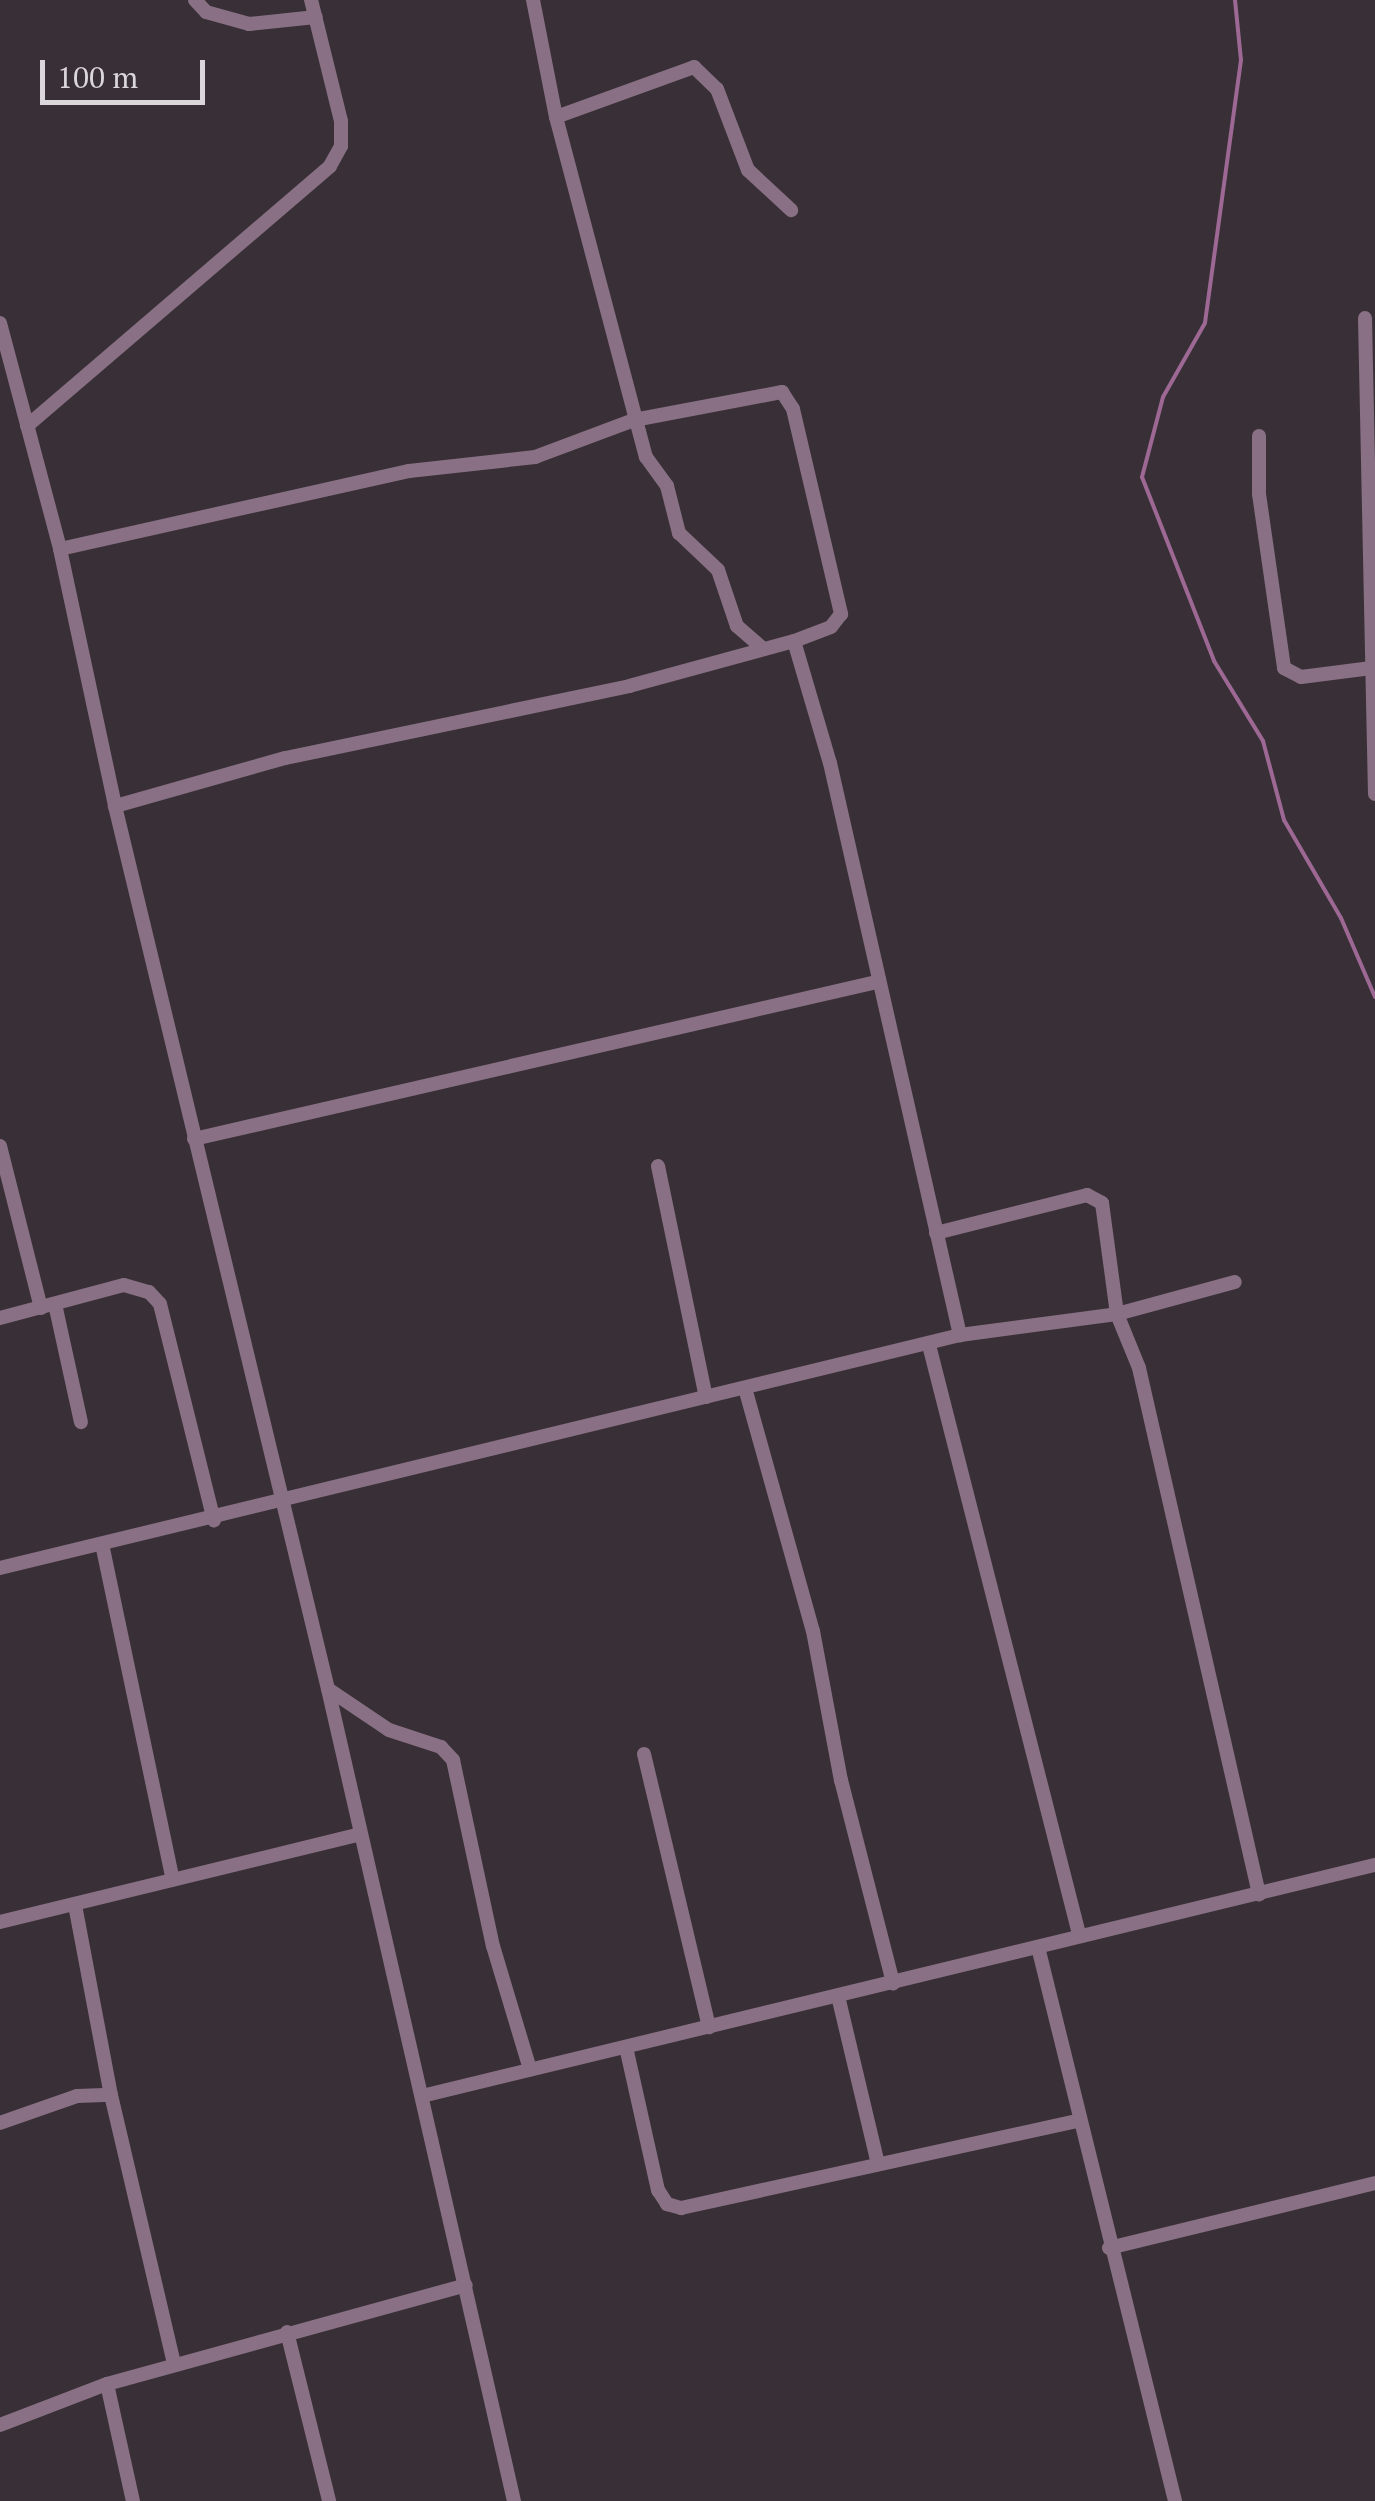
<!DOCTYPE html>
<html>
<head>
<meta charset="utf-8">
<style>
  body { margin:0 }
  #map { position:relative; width:1375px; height:2501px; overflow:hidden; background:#383036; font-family:"PT Serif",serif }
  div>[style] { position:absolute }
  .stream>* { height:4px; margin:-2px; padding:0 2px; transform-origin:2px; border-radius:2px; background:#9e6895 }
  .minor>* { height:14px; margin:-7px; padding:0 7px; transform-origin:7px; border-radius:7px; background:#897084 }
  span { translate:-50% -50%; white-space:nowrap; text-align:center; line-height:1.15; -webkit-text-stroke:10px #383036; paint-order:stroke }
  .scale { position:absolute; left:40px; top:60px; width:165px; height:45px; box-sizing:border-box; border:5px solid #dbd6da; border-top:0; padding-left:12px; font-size:30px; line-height:35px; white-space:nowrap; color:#dbd6da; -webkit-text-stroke:8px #383036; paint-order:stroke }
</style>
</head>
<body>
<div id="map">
  <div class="stream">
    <i style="left:1235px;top:0;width:60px;rotate:84.3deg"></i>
    <i style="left:1241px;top:60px;width:265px;rotate:97.8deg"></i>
    <i style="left:1205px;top:323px;width:85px;rotate:119.6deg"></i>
    <i style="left:1163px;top:397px;width:83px;rotate:104.7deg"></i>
    <i style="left:1142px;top:477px;width:198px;rotate:68.6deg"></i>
    <i style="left:1214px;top:661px;width:94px;rotate:58.5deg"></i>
    <i style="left:1263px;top:741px;width:82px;rotate:75.1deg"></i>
    <i style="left:1284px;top:820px;width:113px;rotate:59.8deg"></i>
    <i style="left:1341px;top:918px;width:86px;rotate:66.7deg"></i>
  </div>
  <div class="minor">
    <i style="left:195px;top:0;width:16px;rotate:47deg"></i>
    <i style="left:206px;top:12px;width:45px;rotate:15.6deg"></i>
    <i style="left:249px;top:24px;width:67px;rotate:-6deg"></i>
    <i style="left:533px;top:0;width:119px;rotate:78.9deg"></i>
    <i style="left:556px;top:117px;width:352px;rotate:75.2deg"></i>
    <i style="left:646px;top:457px;width:36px;rotate:54deg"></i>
    <i style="left:667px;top:486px;width:49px;rotate:75.7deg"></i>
    <i style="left:679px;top:533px;width:54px;rotate:43.5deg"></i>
    <i style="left:718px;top:570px;width:59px;rotate:71.3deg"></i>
    <i style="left:737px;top:626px;width:35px;rotate:41deg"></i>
    <i style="left:556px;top:117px;width:147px;rotate:-19.9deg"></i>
    <i style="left:694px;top:67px;width:32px;rotate:44deg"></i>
    <i style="left:717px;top:89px;width:87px;rotate:69.1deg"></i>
    <i style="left:748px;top:170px;width:59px;rotate:42.9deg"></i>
    <i style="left:1365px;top:318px;width:476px;rotate:88.8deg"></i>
    <i style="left:0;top:323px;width:234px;rotate:75.1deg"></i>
    <i style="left:60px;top:549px;width:263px;rotate:77.9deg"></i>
    <i style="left:115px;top:806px;width:908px;rotate:76.44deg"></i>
    <i style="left:328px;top:1689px;width:833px;rotate:77.1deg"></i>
    <i style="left:27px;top:426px;width:399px;rotate:-40.6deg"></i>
    <i style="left:330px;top:166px;width:23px;rotate:-61deg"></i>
    <i style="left:341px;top:146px;width:25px;rotate:-90deg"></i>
    <i style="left:341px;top:121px;width:125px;rotate:-103.9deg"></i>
    <i style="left:1259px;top:436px;width:58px;rotate:90deg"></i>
    <i style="left:1259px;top:494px;width:176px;rotate:81.8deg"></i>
    <i style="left:1284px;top:668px;width:19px;rotate:28deg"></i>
    <i style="left:1301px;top:677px;width:71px;rotate:-7.3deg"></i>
    <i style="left:60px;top:549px;width:358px;rotate:-12.6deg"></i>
    <i style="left:409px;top:471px;width:127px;rotate:-6.3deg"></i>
    <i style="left:535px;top:457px;width:106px;rotate:-20.5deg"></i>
    <i style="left:634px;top:420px;width:151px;rotate:-10.7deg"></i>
    <i style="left:782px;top:392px;width:20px;rotate:57deg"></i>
    <i style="left:793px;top:409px;width:211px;rotate:76.8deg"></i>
    <i style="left:841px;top:614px;width:16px;rotate:128deg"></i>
    <i style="left:831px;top:627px;width:40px;rotate:159deg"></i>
    <i style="left:794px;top:641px;width:170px;rotate:164.7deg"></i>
    <i style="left:630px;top:686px;width:352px;rotate:168.2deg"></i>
    <i style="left:285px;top:758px;width:177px;rotate:164.2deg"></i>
    <i style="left:794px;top:641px;width:127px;rotate:73.6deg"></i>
    <i style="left:830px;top:763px;width:587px;rotate:77.2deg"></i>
    <i style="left:194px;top:1139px;width:701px;rotate:-12.95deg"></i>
    <i style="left:0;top:1146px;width:167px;rotate:75.8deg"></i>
    <i style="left:658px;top:1166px;width:236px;rotate:78.3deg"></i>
    <i style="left:936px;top:1233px;width:156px;rotate:-14.1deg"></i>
    <i style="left:1087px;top:1195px;width:17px;rotate:28deg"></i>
    <i style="left:1102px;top:1203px;width:112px;rotate:82.3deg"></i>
    <i style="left:1117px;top:1314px;width:58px;rotate:67.8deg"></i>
    <i style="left:1139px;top:1368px;width:540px;rotate:77.15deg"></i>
    <i style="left:55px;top:1304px;width:121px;rotate:77.6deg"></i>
    <i style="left:0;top:1318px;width:128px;rotate:-14.9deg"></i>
    <i style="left:124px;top:1285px;width:26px;rotate:16deg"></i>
    <i style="left:149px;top:1292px;width:16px;rotate:47deg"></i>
    <i style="left:160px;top:1304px;width:223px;rotate:76deg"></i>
    <i style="left:929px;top:1345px;width:608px;rotate:75.71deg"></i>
    <i style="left:745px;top:1388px;width:252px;rotate:74.4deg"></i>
    <i style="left:813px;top:1631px;width:152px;rotate:79.4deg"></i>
    <i style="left:841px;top:1780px;width:210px;rotate:75.6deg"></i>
    <i style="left:102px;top:1544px;width:343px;rotate:78.1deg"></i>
    <i style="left:0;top:1568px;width:988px;rotate:-13.64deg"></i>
    <i style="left:960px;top:1335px;width:158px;rotate:-7.6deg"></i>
    <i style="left:1117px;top:1314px;width:122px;rotate:-15.2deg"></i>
    <i style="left:328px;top:1689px;width:73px;rotate:33.9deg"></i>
    <i style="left:389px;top:1730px;width:55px;rotate:18.1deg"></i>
    <i style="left:441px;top:1747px;width:18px;rotate:47deg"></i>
    <i style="left:453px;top:1760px;width:190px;rotate:77.9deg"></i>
    <i style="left:493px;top:1946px;width:128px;rotate:73.3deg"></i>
    <i style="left:644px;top:1754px;width:281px;rotate:76.6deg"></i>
    <i style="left:75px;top:1905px;width:193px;rotate:79.3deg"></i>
    <i style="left:0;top:1922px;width:371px;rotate:-13.7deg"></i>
    <i style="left:1038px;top:1947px;width:571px;rotate:76.11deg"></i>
    <i style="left:838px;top:1996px;width:173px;rotate:76.6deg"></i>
    <i style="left:626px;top:2047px;width:147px;rotate:77.4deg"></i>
    <i style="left:658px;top:2190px;width:17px;rotate:57deg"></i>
    <i style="left:667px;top:2204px;width:15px;rotate:16deg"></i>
    <i style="left:681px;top:2208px;width:406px;rotate:-12.4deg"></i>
    <i style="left:422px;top:2096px;width:981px;rotate:-13.63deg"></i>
    <i style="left:0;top:2123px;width:82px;rotate:-19.3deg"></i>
    <i style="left:77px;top:2096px;width:34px;rotate:-2deg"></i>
    <i style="left:111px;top:2095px;width:276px;rotate:76.8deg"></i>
    <i style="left:1109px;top:2248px;width:274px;rotate:-13.7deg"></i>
    <i style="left:287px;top:2332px;width:174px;rotate:76deg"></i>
    <i style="left:107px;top:2384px;width:120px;rotate:77.5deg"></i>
    <i style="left:0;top:2425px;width:115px;rotate:-21deg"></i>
    <i style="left:107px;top:2384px;width:372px;rotate:-15.4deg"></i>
  </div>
  <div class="scale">100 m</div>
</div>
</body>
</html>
